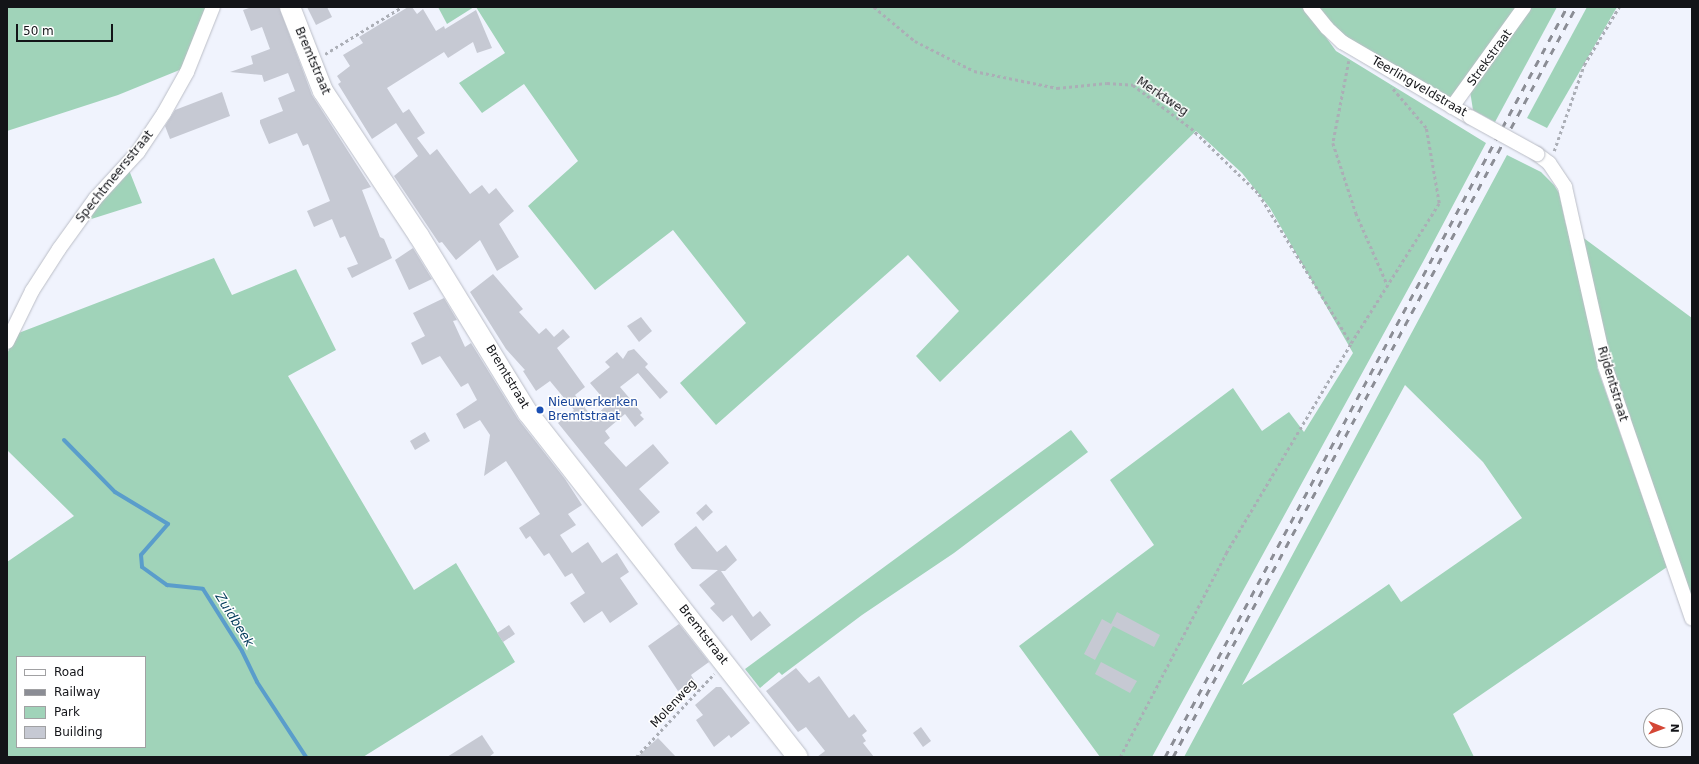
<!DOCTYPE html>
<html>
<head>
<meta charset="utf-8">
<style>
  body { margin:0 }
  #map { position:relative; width:1699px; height:764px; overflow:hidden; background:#f0f3fd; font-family:"DejaVu Sans",sans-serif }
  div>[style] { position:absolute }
  .green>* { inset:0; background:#a0d3b9 }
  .stream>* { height:4px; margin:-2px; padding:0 2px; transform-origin:2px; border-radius:2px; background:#5a9dcb }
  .building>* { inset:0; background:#c6c9d3 }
  .path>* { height:2.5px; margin-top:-1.25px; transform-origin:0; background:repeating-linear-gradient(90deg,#abaeb6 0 3px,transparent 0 6px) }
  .roads { filter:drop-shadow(0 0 1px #bbbec7) drop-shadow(0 0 1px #bbbec7) }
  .street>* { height:14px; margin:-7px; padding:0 7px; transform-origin:7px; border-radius:7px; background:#fff }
  .secondary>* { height:20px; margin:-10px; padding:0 10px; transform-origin:10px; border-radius:10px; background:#fff }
  .rail>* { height:3px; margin-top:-1.5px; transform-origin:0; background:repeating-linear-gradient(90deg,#8b8d95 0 7px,transparent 0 14px) }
  .bridges { filter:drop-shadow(0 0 1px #bbbec7) drop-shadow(0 0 1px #bbbec7) }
  .street-bridge>* { height:14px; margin:-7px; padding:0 7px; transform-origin:7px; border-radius:7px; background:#fff }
  .dots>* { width:11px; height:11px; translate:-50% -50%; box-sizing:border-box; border:2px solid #fff; border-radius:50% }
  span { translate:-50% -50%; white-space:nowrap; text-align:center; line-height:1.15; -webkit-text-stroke:3px #fff; paint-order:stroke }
  .street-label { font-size:12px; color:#131418 }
  .transit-label { font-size:12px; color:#164399 }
  .left { translate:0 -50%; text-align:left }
  .water-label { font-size:13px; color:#013a59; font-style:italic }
  .frame { position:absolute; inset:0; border:8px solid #131418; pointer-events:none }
  .legend { position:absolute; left:16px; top:656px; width:130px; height:92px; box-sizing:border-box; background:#fff; border:1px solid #a1a1a3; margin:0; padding:5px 7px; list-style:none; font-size:12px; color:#131418 }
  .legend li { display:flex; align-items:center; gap:8px; height:20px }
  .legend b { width:20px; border:1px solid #a1a1a3 }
  .north { position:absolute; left:1643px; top:708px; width:40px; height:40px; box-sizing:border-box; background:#fff; border:1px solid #a1a1a3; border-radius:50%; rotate:91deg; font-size:11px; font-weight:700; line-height:16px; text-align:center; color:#131418 }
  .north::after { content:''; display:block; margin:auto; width:14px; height:18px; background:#d44736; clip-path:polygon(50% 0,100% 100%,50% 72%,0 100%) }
  .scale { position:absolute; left:16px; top:24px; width:97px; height:18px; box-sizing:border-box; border:2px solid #131418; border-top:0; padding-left:5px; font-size:12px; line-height:14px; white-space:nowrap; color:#131418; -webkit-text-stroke:3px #fff; paint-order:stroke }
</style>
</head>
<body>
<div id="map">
  <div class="green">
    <i style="clip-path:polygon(7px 7px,209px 7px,182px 69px,118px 95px,7px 131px)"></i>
    <i style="clip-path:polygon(438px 7px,474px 7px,447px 24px)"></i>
    <i style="clip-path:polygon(476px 7px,1304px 7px,1336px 51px,1486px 143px,1424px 260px,1152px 757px,1100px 757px,1019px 646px,1154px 545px,1110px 480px,1233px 388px,1262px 431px,1289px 412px,1304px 432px,1353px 353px,1270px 208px,1242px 173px,1196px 131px,940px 382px,916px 356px,959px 311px,908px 255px,716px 425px,680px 383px,746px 323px,673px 230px,595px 290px,528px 206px,578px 161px,524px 84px,482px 113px,459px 83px,505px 53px)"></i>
    <i style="clip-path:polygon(1316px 7px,1518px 7px,1471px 75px,1448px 100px,1341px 38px)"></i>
    <i style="clip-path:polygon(1528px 7px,1557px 7px,1495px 122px,1473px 110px,1470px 91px)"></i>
    <i style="clip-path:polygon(1587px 7px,1617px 7px,1547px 128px,1527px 118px)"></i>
    <i style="clip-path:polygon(evenodd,1507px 155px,1541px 172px,1554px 185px,1559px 193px,1566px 225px,1692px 318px,1692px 604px,1610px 362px,1597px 367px,1667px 567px,1453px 714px,1474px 757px,1184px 757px,1507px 155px,1405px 385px,1483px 462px,1522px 518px,1401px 602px,1389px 584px,1242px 685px,1405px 385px)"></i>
    <i style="clip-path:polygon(129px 170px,142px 203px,85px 221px,123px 177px)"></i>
    <i style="clip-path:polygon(evenodd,214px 258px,232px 295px,296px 269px,336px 350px,288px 376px,414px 590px,456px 563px,515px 662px,363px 757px,7px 757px,7px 562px,74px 516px,7px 450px,7px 354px,16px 334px,214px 258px,17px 657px,145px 657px,145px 747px,17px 747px,17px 657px)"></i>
    <i style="clip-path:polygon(1071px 430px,1088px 452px,954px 553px,862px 615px,782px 675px,779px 672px,760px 688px,745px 669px)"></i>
  </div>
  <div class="stream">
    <i style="left:64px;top:440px;width:73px;rotate:45.6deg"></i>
    <i style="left:115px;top:492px;width:62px;rotate:31.1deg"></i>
    <i style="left:168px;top:524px;width:41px;rotate:131.1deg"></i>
    <i style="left:141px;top:555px;width:12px;rotate:85deg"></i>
    <i style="left:142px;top:567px;width:31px;rotate:36deg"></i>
    <i style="left:167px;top:585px;width:36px;rotate:6deg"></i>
    <i style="left:203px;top:589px;width:73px;rotate:57.8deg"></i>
    <i style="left:242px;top:651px;width:34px;rotate:64deg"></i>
    <i style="left:257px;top:682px;width:90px;rotate:56.8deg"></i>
  </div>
  <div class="building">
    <i style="clip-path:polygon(252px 7px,279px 7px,312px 95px,371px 187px,362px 190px,380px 237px,384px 239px,392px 258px,352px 278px,347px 268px,358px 264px,345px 236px,340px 238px,332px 219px,314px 227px,307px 211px,330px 201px,308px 144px,303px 146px,297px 133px,269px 144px,260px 123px,260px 120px,283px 111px,278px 98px,295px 91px,288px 73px,264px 82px,262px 75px,230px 72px,253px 64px,251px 56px,270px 49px,262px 27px,251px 31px,243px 10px)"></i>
    <i style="clip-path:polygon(307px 7px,327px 7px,332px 17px,316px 25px)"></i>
    <i style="clip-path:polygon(408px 7px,412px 7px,417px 14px,423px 9px,436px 31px,444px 26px,445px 29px,476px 10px,492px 48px,477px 53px,473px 42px,448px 58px,444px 52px,387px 88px,403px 113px,409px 109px,425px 133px,417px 138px,430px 155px,437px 149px,470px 194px,482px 185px,489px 194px,496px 188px,514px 211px,499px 224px,519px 257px,497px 271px,480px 240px,456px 260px,442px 242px,439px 243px,394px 176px,418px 156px,396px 123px,372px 139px,338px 84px,341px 82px,337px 76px,350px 66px,343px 55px,363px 43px,359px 37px)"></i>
    <i style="clip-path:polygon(222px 92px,230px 116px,170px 139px,165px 126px,175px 110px)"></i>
    <i style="clip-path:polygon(413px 248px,432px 279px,409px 290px,395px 260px)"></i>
    <i style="clip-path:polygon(493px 274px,523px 309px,519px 312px,539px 334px,546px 328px,554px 337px,563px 329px,570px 337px,557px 348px,585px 387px,575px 395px,593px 418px,608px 404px,590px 383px,610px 367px,605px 362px,617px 352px,623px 359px,628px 351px,634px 349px,648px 364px,645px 367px,668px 392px,660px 399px,638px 373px,620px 387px,642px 413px,640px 415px,644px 419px,635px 427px,625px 414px,605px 431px,610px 438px,604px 443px,626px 467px,653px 444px,669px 463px,639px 489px,660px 512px,642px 527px,558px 423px,574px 410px,550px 381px,536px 391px,523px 371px,525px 370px,506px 349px,470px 292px)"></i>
    <i style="clip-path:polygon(444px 298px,457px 320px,453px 321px,465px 347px,471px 343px,518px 419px,565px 479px,582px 505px,568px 514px,576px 525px,560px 535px,572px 553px,588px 542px,602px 563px,617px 553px,629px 572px,620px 578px,638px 604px,610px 623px,602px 611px,584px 623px,570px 603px,585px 593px,572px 573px,565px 577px,549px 553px,544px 556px,530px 536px,526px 539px,519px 528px,540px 514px,506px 461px,484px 476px,490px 435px,480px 420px,464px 429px,456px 414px,477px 400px,468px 383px,461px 387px,440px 356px,422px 365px,411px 343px,425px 336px,413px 313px)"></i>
    <i style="clip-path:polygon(641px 317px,652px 331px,639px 342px,627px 326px)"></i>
    <i style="clip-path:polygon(425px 432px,430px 441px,415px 450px,410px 441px)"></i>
    <i style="clip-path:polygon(706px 504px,713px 512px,703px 521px,696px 513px)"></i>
    <i style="clip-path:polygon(696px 526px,717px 552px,726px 545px,737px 560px,725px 571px,721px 571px,753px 617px,760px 611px,771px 625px,751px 641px,732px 615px,723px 622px,710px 608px,715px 604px,699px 585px,718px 570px,692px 569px,677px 550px,674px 544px)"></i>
    <i style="clip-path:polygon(1117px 612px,1160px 635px,1154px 647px,1113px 626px,1095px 660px,1084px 654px,1102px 619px,1111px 624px)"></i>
    <i style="clip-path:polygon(679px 624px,709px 662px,691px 675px,694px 680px,678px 691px,648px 646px)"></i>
    <i style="clip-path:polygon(509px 625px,515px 634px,503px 642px,497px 633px)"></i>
    <i style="clip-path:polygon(1101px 662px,1137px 681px,1130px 693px,1095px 674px)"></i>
    <i style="clip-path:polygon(796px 668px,809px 683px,819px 676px,849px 718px,854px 714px,867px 731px,862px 735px,866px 741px,863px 743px,874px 757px,817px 757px,825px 751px,806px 727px,798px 732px,766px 691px)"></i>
    <i style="clip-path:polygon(716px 687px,721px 687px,750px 723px,731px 738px,729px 735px,714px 747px,696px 720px,703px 715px,695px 705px)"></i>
    <i style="clip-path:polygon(921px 727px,931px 741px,923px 747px,913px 733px)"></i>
    <i style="clip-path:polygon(482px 735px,494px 753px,489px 757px,447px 757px)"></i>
    <i style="clip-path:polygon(658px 738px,676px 757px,637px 757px)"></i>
  </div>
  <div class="path">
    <i style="left:874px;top:7px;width:53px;rotate:39.7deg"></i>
    <i style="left:915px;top:41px;width:66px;rotate:27deg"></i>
    <i style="left:974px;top:71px;width:85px;rotate:11.6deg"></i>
    <i style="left:1057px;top:88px;width:50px;rotate:-5.7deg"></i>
    <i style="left:1107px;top:83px;width:26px;rotate:4deg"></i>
    <i style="left:1133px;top:85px;width:72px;rotate:36.6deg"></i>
    <i style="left:1191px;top:128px;width:95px;rotate:44.1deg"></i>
    <i style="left:1259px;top:194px;width:175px;rotate:58.3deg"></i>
    <i style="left:325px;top:54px;width:90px;rotate:-31.4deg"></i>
    <i style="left:1349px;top:61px;width:84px;rotate:101deg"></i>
    <i style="left:1333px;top:143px;width:74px;rotate:71.8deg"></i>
    <i style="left:1356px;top:213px;width:77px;rotate:66.4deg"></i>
    <i style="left:1554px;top:151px;width:91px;rotate:-70.8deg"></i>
    <i style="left:1584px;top:65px;width:68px;rotate:-58.9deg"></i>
    <i style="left:636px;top:757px;width:114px;rotate:-46.8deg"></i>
    <i style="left:1120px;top:757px;width:230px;rotate:-62.5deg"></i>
    <i style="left:1226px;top:553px;width:244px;rotate:-59.2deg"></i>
    <i style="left:1351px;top:343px;width:165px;rotate:-57.8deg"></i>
    <i style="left:1439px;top:203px;width:76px;rotate:-99.8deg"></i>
    <i style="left:1426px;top:128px;width:54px;rotate:-130.5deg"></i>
  </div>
  <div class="roads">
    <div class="street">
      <i style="left:1310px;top:7px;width:27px;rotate:51deg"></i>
      <i style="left:1327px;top:28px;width:21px;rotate:43deg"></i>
      <i style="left:1342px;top:42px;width:148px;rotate:30.4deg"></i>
      <i style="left:1452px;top:107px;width:123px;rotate:-54.2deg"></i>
      <i style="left:1537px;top:154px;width:15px;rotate:37deg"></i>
      <i style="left:1549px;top:163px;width:29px;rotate:56deg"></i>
      <i style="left:1565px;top:187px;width:183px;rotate:77.4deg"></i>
      <i style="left:1605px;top:366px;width:267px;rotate:71deg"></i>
      <i style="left:7px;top:342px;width:57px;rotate:-63.9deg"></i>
      <i style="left:32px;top:291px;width:50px;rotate:-57.3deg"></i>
      <i style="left:59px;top:249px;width:62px;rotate:-54.2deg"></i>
      <i style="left:95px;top:199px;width:64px;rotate:-47.5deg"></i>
      <i style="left:138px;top:152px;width:47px;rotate:-56.3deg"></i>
      <i style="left:164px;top:113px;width:47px;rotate:-60.7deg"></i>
      <i style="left:187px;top:72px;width:70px;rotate:-68.2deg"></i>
    </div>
    <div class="secondary">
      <i style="left:290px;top:7px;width:90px;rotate:68.6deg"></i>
      <i style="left:323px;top:91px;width:174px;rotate:56.5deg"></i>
      <i style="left:419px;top:236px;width:208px;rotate:58.4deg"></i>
      <i style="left:528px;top:413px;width:437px;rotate:51.9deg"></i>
    </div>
  </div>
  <div class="rail">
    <i style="left:1165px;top:757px;width:851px;rotate:-61.81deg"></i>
    <i style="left:1173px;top:757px;width:851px;rotate:-61.75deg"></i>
  </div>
  <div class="bridges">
    <div class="street-bridge">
      <i style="left:1470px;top:117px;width:77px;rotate:28.9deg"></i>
    </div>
  </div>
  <div class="dots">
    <i style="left:540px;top:410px;background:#1a4fb4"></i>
  </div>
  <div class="street-label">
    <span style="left:1490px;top:58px;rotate:-54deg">Strekstraat</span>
    <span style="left:312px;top:61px;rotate:67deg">Bremtstraat</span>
    <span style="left:1419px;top:87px;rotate:30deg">Teerlingveldstraat</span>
    <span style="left:1162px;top:97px;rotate:34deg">Merktweg</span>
    <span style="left:115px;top:177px;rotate:-51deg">Spechtmeersstraat</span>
    <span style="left:507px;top:377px;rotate:59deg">Bremtstraat</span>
    <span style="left:1612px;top:384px;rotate:73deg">Rijdentstraat</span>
    <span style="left:703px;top:635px;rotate:52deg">Bremtstraat</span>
    <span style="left:674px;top:704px;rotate:-47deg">Molenweg</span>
  </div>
  <div class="transit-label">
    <span class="left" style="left:548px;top:410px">Nieuwerkerken<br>Bremtstraat</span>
  </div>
  <div class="water-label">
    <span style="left:234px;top:620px;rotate:58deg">Zuidbeek</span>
  </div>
  <div class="frame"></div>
  <ul class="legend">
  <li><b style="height:5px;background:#fff"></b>Road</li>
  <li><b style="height:5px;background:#8b8d95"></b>Railway</li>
  <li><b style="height:11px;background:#a0d3b9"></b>Park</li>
  <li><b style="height:11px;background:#c6c9d3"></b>Building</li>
  </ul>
  <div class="north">N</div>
  <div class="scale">50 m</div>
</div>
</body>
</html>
